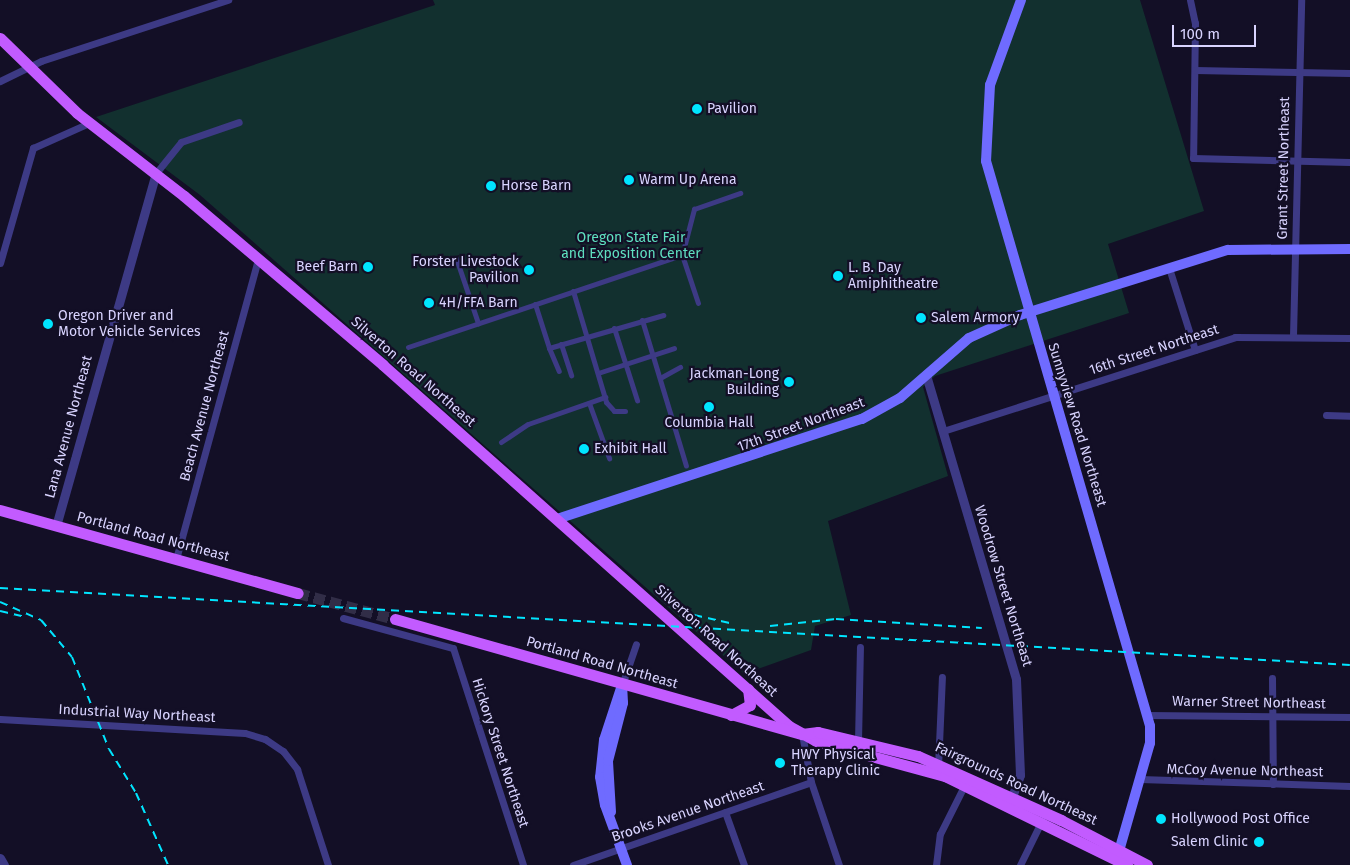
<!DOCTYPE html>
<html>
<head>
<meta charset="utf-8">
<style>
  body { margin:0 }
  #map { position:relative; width:1350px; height:865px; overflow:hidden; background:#130f26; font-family:"Fira Sans",sans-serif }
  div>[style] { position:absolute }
  .green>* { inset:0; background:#12302f }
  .primary-tunnel>* { height:11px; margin-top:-5.5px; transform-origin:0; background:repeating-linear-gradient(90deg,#312d47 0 11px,transparent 0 16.5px) }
  .pedestrian>* { height:5px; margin:-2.5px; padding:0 2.5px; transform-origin:2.5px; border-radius:2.5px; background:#3d3a85 }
  .minor>* { height:7px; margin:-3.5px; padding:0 3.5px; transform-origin:3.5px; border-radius:3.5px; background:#3d3a85 }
  .tertiary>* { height:9px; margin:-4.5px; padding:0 4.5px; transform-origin:4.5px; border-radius:4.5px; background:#3d3a85 }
  .secondary>* { height:10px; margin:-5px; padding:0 5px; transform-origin:5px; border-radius:5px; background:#6f6bff }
  .primary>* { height:11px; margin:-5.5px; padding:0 5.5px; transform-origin:5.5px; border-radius:5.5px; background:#c25bff }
  .rail>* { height:2px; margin-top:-1px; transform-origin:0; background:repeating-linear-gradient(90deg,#00e5ff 0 8px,transparent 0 14px) }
  .dots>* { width:14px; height:14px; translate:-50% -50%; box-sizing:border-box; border:2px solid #130f26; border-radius:50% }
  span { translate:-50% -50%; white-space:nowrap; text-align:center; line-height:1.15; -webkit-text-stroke:4.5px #130f26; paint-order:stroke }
  .poi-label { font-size:14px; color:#d9d4ff }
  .left { translate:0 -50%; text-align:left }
  .right { translate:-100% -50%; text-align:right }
  .street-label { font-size:14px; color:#d9d4ff }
  .park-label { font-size:14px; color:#5fe0c0 }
  .scale { position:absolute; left:1172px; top:25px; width:84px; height:22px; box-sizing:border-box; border:2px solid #d9d4ff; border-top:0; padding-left:6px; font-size:15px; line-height:18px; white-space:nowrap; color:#d9d4ff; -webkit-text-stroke:4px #130f26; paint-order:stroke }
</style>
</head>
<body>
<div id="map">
  <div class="green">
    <i style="clip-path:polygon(433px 0,1140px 0,1204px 211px,1108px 244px,1129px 313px,935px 376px,923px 387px,948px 476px,828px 521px,851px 615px,815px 626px,811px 650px,744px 674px,200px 195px,96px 117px,435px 5px)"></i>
  </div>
  <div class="primary-tunnel">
    <i style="left:298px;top:593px;width:100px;rotate:15deg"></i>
  </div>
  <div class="pedestrian">
    <i style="left:456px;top:258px;width:69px;rotate:71.3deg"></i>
    <i style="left:573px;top:291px;width:116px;rotate:73.4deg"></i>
    <i style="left:606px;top:402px;width:12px;rotate:48deg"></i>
    <i style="left:614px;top:411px;width:11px"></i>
    <i style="left:698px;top:303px;width:51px;rotate:-108.4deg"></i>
    <i style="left:682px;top:255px;width:48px;rotate:-75.4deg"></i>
    <i style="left:694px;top:209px;width:49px;rotate:-19.2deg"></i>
    <i style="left:535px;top:304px;width:46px;rotate:72.3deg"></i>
    <i style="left:549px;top:348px;width:119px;rotate:-16.1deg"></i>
    <i style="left:642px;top:320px;width:152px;rotate:73.2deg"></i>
    <i style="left:614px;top:328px;width:76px;rotate:72.3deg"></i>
    <i style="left:561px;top:344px;width:33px;rotate:72deg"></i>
    <i style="left:408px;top:347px;width:289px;rotate:-18.6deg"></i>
    <i style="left:549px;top:348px;width:25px;rotate:67deg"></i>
    <i style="left:598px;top:373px;width:80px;rotate:-18.2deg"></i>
    <i style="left:660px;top:378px;width:23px;rotate:-29deg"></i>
    <i style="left:589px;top:403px;width:59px;rotate:70deg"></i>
    <i style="left:501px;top:442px;width:32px;rotate:-34deg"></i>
    <i style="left:528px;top:424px;width:82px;rotate:-19.3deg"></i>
  </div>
  <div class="minor">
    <i style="left:1190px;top:0;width:24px;rotate:78deg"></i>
    <i style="left:1195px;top:23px;width:135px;rotate:90.8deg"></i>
    <i style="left:1193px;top:158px;width:157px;rotate:1.5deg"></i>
    <i style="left:1195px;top:70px;width:155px;rotate:1.1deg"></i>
    <i style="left:0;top:81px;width:46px;rotate:-26deg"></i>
    <i style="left:41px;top:61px;width:197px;rotate:-18.1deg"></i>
    <i style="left:156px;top:173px;width:40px;rotate:-51deg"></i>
    <i style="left:181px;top:142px;width:61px;rotate:-19deg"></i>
    <i style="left:0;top:263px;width:120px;rotate:-74deg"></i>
    <i style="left:33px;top:148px;width:61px;rotate:-24.1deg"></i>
    <i style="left:1169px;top:268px;width:86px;rotate:72.4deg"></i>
    <i style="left:1293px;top:336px;width:336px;rotate:-88.6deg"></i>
    <i style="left:1326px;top:415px;width:24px;rotate:2deg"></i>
    <i style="left:943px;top:431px;width:307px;rotate:-17.8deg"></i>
    <i style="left:1235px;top:337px;width:115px;rotate:0.5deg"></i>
    <i style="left:176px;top:559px;width:310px;rotate:-74.7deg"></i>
    <i style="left:343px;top:618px;width:114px;rotate:15.3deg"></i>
    <i style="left:453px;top:648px;width:228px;rotate:72.1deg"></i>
    <i style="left:1272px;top:678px;width:106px;rotate:89.5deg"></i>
    <i style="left:622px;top:685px;width:43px;rotate:-71.1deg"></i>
    <i style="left:1147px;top:715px;width:203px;rotate:0.6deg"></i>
    <i style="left:0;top:719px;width:245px;rotate:3.3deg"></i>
    <i style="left:245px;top:733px;width:21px;rotate:17deg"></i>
    <i style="left:265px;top:739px;width:22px;rotate:34deg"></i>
    <i style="left:283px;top:751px;width:23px;rotate:52deg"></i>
    <i style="left:297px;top:769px;width:101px;rotate:72.1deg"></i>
    <i style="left:802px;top:734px;width:49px;rotate:79.4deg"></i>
    <i style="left:811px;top:782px;width:88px;rotate:71.4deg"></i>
    <i style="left:858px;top:741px;width:94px;rotate:-88.8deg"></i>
    <i style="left:938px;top:767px;width:90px;rotate:-87.5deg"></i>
    <i style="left:1140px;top:779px;width:210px;rotate:1.9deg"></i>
    <i style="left:725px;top:812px;width:56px;rotate:70.3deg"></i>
    <i style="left:573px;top:865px;width:252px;rotate:-19.2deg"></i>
    <i style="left:936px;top:865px;width:31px;rotate:-83deg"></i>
    <i style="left:940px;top:834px;width:58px;rotate:-63.4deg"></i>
    <i style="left:1020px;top:865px;width:50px;rotate:-63.9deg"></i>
  </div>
  <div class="tertiary">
    <i style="left:926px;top:375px;width:317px;rotate:73.5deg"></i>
    <i style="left:1016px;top:679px;width:96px;rotate:87.6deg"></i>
    <i style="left:1020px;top:775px;width:29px;rotate:110deg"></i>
    <i style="left:56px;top:526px;width:367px;rotate:-74.2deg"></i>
    <i style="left:0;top:858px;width:8px;rotate:60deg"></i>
  </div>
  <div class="secondary">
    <i style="left:1021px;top:0;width:90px;rotate:110deg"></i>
    <i style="left:990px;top:85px;width:76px;rotate:93deg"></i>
    <i style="left:986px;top:161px;width:588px;rotate:73.81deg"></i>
    <i style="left:1150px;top:726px;width:17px;rotate:90deg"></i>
    <i style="left:1150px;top:743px;width:120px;rotate:106deg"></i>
    <i style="left:557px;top:519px;width:321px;rotate:-18.2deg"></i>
    <i style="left:862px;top:419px;width:43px;rotate:-28.9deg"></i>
    <i style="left:900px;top:398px;width:91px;rotate:-41deg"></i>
    <i style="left:969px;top:338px;width:56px;rotate:-24.3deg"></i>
    <i style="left:1020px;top:315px;width:218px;rotate:-17.4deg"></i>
    <i style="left:1228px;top:250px;width:122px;rotate:-0.5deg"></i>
    <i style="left:622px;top:685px;width:58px;rotate:108.1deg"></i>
    <i style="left:604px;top:740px;width:37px;rotate:96deg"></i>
    <i style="left:600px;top:777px;width:28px;rotate:80deg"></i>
    <i style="left:605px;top:805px;width:64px;rotate:69.9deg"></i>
    <i style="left:611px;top:812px;width:51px;rotate:-93.4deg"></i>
    <i style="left:608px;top:761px;width:60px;rotate:-75.5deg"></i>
    <i style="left:623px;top:703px;width:17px;rotate:-93deg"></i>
  </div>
  <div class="primary">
    <i style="left:0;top:38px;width:107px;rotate:44.2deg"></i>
    <i style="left:77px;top:113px;width:135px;rotate:37.8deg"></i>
    <i style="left:184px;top:196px;width:261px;rotate:40.3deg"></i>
    <i style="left:383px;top:365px;width:543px;rotate:41.64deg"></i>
    <i style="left:789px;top:726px;width:31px;rotate:29deg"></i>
    <i style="left:816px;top:741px;width:134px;rotate:15.2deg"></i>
    <i style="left:945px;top:776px;width:203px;rotate:26.1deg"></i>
    <i style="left:0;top:510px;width:309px;rotate:15.6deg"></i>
    <i style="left:395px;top:619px;width:423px;rotate:15.8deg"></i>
    <i style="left:802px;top:734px;width:16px;rotate:-7deg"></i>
    <i style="left:818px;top:732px;width:103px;rotate:13.5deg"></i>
    <i style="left:918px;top:756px;width:157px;rotate:24.1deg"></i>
    <i style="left:1061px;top:820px;width:97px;rotate:27.6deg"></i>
    <i style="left:731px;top:715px;width:21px;rotate:-28deg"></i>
    <i style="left:750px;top:705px;width:16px;rotate:-97deg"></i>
  </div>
  <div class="rail">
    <i style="left:0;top:588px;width:1352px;rotate:3.26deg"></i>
    <i style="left:657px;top:593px;width:43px;rotate:30.7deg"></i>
    <i style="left:694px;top:615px;width:41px;rotate:12.7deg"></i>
    <i style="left:0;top:602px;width:45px;rotate:23.7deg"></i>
    <i style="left:41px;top:620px;width:48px;rotate:50deg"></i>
    <i style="left:72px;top:657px;width:99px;rotate:68.1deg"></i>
    <i style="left:109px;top:749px;width:52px;rotate:58.5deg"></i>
    <i style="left:136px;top:793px;width:79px;rotate:66deg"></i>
    <i style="left:0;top:611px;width:23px;rotate:13deg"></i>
    <i style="left:770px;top:626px;width:66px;rotate:-6.1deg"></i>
    <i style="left:836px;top:619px;width:146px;rotate:3.5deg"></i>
  </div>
  <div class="dots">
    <i style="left:697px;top:109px;background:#00e5ff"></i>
    <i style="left:629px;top:180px;background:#00e5ff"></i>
    <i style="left:491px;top:186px;background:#00e5ff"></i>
    <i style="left:368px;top:267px;background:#00e5ff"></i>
    <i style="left:529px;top:270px;background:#00e5ff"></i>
    <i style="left:838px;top:276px;background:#00e5ff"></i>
    <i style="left:429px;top:303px;background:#00e5ff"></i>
    <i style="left:921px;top:318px;background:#00e5ff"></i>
    <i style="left:48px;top:324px;background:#00e5ff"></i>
    <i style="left:789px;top:382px;background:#00e5ff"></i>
    <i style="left:709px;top:407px;background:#00e5ff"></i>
    <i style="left:584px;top:449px;background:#00e5ff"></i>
    <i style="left:780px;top:763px;background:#00e5ff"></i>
    <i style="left:1161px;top:819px;background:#00e5ff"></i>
    <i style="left:1259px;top:842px;background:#00e5ff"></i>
  </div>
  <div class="poi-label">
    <span class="left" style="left:707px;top:109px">Pavilion</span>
    <span class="left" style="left:639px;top:180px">Warm Up Arena</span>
    <span class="left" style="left:501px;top:186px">Horse Barn</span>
    <span class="right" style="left:519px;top:270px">Forster Livestock<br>Pavilion</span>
    <span class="right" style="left:358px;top:267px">Beef Barn</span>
    <span class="left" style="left:848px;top:276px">L. B. Day<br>Amiphitheatre</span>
    <span class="left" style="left:439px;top:303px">4H/FFA Barn</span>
    <span class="left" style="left:58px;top:324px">Oregon Driver and<br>Motor Vehicle Services</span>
    <span class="left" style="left:931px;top:318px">Salem Armory</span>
    <span class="right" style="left:779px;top:382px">Jackman-Long<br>Building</span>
    <span style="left:709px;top:423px">Columbia Hall</span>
    <span class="left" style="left:594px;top:449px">Exhibit Hall</span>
    <span class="left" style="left:791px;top:763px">HWY Physical<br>Therapy Clinic</span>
    <span class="left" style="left:1171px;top:819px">Hollywood Post Office</span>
    <span class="right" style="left:1248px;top:842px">Salem Clinic</span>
  </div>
  <div class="street-label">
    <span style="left:1284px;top:168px;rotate:-89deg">Grant Street Northeast</span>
    <span style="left:1154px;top:350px;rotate:-18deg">16th Street Northeast</span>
    <span style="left:413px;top:372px;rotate:41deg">Silverton Road Northeast</span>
    <span style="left:205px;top:406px;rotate:-75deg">Beach Avenue Northeast</span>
    <span style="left:801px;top:425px;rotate:-20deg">17th Street Northeast</span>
    <span style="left:1077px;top:425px;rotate:73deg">Sunnyview Road Northeast</span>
    <span style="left:69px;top:427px;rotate:-75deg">Lana Avenue Northeast</span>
    <span style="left:153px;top:537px;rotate:15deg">Portland Road Northeast</span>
    <span style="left:1003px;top:586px;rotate:73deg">Woodrow Street Northeast</span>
    <span style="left:716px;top:641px;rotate:42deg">Silverton Road Northeast</span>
    <span style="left:602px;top:663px;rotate:16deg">Portland Road Northeast</span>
    <span style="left:1249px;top:703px;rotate:1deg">Warner Street Northeast</span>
    <span style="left:137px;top:714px;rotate:3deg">Industrial Way Northeast</span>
    <span style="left:500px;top:753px;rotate:72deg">Hickory Street Northeast</span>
    <span style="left:1245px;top:771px;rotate:1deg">McCoy Avenue Northeast</span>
    <span style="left:1016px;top:784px;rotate:25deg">Fairgrounds Road Northeast</span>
    <span style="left:688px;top:812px;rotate:-19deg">Brooks Avenue Northeast</span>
  </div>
  <div class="park-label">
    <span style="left:631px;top:246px">Oregon State Fair<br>and Exposition Center</span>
  </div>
  <div class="scale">100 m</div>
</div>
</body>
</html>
